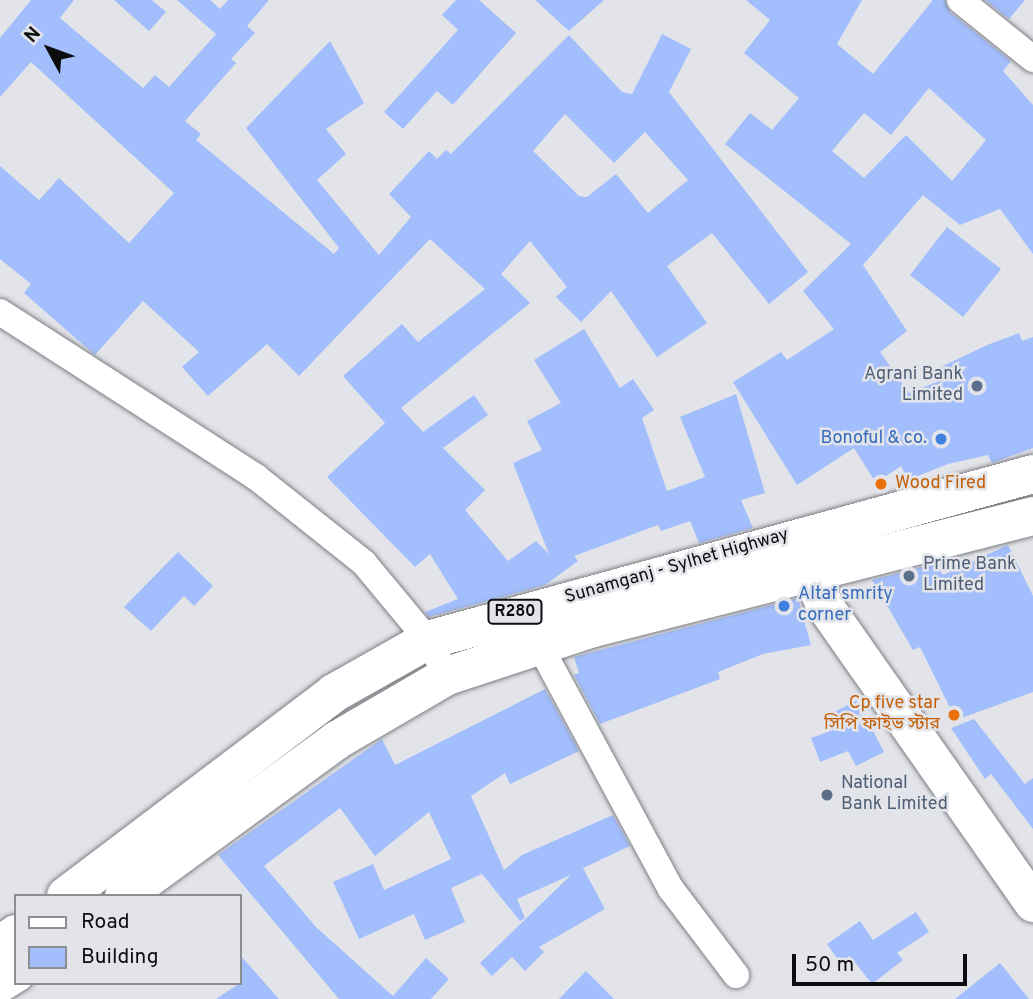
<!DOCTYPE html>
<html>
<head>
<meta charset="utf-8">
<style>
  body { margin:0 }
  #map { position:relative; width:1033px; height:999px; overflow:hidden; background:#e2e4e9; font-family:Overpass,"Noto Sans Bengali",sans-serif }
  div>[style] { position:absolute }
  .building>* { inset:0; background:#a3befc }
  .roads { filter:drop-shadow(0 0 2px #7d7f84) drop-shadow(0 0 2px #7d7f84) }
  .street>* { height:26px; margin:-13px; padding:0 13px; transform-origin:13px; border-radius:13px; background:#fff }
  .secondary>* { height:37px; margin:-18.5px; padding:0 18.5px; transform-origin:18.5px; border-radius:18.5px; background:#fff }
  .primary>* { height:38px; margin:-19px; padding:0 19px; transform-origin:19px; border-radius:19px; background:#fff }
  .dots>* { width:19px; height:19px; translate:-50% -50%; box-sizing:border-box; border:4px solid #e2e4e9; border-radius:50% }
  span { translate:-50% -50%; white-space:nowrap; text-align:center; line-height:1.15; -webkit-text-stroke:5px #e2e4e9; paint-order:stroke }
  .shield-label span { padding:2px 5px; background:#e2e4e9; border:2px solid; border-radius:5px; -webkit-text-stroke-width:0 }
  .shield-label { font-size:16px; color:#0d0d0f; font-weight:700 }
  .service-label { font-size:18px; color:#4e5e75 }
  .right { translate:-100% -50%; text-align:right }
  .left { translate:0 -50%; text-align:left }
  .shop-label { font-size:18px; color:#366cbe }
  .food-label { font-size:18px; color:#c56008 }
  .street-label { font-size:18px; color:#0d0d0f }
  .legend { position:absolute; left:14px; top:894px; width:228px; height:91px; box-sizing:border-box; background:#e2e4e9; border:2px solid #8d8e92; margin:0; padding:9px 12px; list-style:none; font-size:21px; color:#0d0d0f }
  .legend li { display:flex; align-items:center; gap:14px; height:35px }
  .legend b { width:35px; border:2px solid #8d8e92 }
  .north { position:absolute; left:14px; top:14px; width:70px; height:70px; -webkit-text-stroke:5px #e2e4e9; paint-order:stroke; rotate:311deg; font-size:19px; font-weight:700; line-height:28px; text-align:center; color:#0d0d0f }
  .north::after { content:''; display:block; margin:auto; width:24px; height:32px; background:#0d0d0f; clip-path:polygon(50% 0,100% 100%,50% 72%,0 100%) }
  .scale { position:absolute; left:792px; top:954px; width:175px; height:32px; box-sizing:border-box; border:4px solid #0d0d0f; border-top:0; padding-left:9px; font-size:21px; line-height:24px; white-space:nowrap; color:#0d0d0f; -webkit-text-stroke:5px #e2e4e9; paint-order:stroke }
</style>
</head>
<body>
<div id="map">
  <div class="building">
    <i style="clip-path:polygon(evenodd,31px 0,74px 0,60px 18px,143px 88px,155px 75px,169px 87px,216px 34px,177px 0,210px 0,220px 9px,228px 0,269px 0,247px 26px,255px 33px,231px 59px,236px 63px,185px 121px,201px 134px,196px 140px,334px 254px,339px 248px,246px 128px,330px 41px,364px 103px,326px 129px,346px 154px,317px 180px,379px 255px,411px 217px,389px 194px,429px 151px,437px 159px,446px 150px,451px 154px,569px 35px,622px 92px,632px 94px,662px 34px,691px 49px,669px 92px,808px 272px,769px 304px,712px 233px,667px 266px,707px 323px,657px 357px,611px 291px,581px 322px,556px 297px,567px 287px,530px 241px,501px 274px,530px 303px,401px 408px,423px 432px,474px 395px,488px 415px,443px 448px,485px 490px,465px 510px,508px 561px,536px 541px,549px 554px,513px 463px,542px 450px,527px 421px,561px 403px,534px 360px,584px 329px,620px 388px,633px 379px,654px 410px,642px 418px,667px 491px,705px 477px,680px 417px,736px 394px,765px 493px,741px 500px,753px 528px,699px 543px,690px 521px,661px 531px,658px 525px,574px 556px,578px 561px,545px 585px,429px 617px,425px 612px,458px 599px,430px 554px,415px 567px,327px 477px,385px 423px,343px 376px,402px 324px,418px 342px,485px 289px,430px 239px,299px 376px,267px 344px,208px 396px,182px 367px,199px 352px,143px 301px,95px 355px,24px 293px,31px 284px,0 259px,0 166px,39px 200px,59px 178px,129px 243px,174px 193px,31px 62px,0 97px,0 38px,31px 0,565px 114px,614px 163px,645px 132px,688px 180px,648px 213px,616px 174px,587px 197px,579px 196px,533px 151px,565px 114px)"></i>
    <i style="clip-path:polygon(114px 0,152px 0,166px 12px,149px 31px)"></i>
    <i style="clip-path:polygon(456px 0,479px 0,516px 33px,453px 105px,437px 91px,403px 129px,384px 112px,458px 30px,442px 15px)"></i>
    <i style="clip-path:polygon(535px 0,604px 0,569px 31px)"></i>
    <i style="clip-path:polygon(evenodd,746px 0,862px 0,837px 44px,873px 74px,933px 0,945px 0,950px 12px,1011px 61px,1003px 71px,1033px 105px,1033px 254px,1000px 209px,960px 225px,923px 195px,863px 265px,907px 331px,880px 352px,909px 393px,944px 379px,939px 368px,987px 345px,1019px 333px,1022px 341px,1033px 337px,1033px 448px,992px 463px,988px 455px,948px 464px,908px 480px,901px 466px,876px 483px,854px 448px,797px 485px,733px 382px,781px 352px,787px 360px,834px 329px,803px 291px,851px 244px,725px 144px,750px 113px,772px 130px,799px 98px,744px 53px,770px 20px,746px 0,929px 88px,986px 140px,952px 181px,906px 135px,864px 178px,832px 151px,864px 113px,891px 135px,929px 88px)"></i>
    <i style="clip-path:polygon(985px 0,1025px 0,1009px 19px)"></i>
    <i style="clip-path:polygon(947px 227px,1001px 269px,963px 317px,910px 275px)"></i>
    <i style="clip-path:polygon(1008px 545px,1033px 596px,1033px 692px,956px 720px,920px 647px,913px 650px,872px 580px,936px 563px,943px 575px)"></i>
    <i style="clip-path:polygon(178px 552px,213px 586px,194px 606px,184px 596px,151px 631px,124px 607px)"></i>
    <i style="clip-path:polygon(798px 598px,811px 645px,763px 654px,718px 672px,720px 679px,600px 724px,574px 675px,579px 673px,574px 657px)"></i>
    <i style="clip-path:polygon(545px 689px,579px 751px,510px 784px,505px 773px,471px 796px,504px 870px,522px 855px,613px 815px,630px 846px,583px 868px,605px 909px,539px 947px,544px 952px,525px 971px,512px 957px,492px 976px,480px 963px,571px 875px,517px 899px,525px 918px,520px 921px,482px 874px,451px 888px,465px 922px,425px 940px,414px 914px,359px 939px,333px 882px,373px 864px,384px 890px,451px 859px,429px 812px,375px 856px,340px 808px,264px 866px,316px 927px,393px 996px,426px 958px,449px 979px,431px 999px,339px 999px,218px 855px,382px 739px,395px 765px)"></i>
    <i style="clip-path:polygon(857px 700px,884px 752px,856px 766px,848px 751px,820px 762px,811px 738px,836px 729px,829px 715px)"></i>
    <i style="clip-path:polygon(974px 719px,1025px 784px,1033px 778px,1033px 829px,991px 774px,985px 779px,951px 728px)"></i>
    <i style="clip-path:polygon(916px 912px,929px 932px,897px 953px,903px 960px,872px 984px,850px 956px,840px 963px,827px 944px,860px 921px,873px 940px)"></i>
    <i style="clip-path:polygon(240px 955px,279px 999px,216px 999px,240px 983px)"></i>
    <i style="clip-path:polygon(1000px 963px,1029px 999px,955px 999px)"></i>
    <i style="clip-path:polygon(586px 971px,614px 999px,559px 999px)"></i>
  </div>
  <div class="roads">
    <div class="street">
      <i style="left:960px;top:0;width:94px;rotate:38.9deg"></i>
      <i style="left:0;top:312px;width:305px;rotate:32.8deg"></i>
      <i style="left:256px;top:477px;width:138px;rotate:38.5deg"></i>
      <i style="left:364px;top:563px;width:100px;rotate:50.3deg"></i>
      <i style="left:428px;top:640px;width:41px;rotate:62.2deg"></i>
      <i style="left:541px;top:648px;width:274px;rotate:61.7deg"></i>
      <i style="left:671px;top:889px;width:108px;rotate:52.9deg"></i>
    </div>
    <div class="secondary">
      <i style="left:800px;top:545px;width:65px;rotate:68.2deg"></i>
      <i style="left:824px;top:605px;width:364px;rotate:55deg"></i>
    </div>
    <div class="primary">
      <i style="left:66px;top:896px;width:336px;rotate:-37.1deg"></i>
      <i style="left:334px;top:693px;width:108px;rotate:-29.4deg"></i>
      <i style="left:428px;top:640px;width:627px;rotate:-15.34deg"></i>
      <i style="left:124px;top:896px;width:264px;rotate:-36.2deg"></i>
      <i style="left:337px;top:740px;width:127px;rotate:-30.2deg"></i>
      <i style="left:447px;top:676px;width:151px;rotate:-18.2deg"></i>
      <i style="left:590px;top:629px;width:457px;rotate:-14.3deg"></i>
      <i style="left:0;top:946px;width:20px;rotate:-37deg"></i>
      <i style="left:0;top:983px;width:19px;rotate:-32deg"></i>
    </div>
  </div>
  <div class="dots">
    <i style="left:977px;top:386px;background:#5c6f8a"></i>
    <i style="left:941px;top:439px;background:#3f7fe0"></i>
    <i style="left:881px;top:484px;background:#e8710a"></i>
    <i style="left:909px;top:576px;background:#5c6f8a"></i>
    <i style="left:784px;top:606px;background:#3f7fe0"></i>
    <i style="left:954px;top:715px;background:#e8710a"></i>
    <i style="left:827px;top:795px;background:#5c6f8a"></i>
  </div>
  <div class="shield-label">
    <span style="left:515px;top:612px">R280</span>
  </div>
  <div class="service-label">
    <span class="right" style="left:963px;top:386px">Agrani Bank<br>Limited</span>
    <span class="left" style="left:923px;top:576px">Prime Bank<br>Limited</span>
    <span class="left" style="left:841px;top:795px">National<br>Bank Limited</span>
  </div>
  <div class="shop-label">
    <span class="right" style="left:927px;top:439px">Bonoful &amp; co.</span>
    <span class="left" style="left:798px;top:606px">Altaf smrity<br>corner</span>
  </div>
  <div class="food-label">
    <span class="left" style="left:895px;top:484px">Wood Fired</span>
    <span class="right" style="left:940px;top:715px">Cp five star<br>সিপি ফাইভ স্টার</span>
  </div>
  <div class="street-label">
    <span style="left:677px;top:567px;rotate:-16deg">Sunamganj - Sylhet Highway</span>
  </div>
  <ul class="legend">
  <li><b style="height:9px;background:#fff"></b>Road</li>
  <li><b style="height:19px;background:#a3befc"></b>Building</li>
  </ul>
  <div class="north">N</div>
  <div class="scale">50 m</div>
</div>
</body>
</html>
